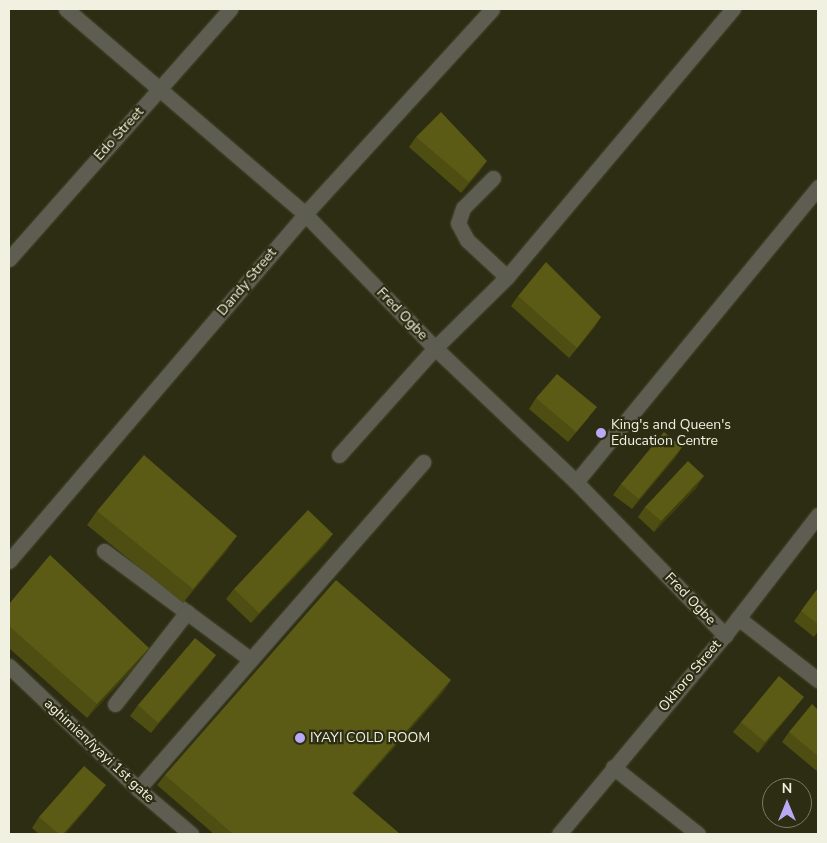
<!DOCTYPE html>
<html>
<head>
<meta charset="utf-8">
<style>
  body { margin:0 }
  #map { position:relative; width:827px; height:843px; overflow:hidden; background:#2d2d13; font-family:"Nunito Sans",sans-serif }
  div>[style] { position:absolute }
  .roads { filter:drop-shadow(0 0 1px #484830) drop-shadow(0 0 1px #484830) }
  .minor>* { height:15px; margin:-7.5px; padding:0 7.5px; transform-origin:7.5px; border-radius:7.5px; background:#5d5d51 }
  .wall>* { inset:0; background:#4e4e13 }
  .shaded-wall>* { inset:0; background:#40400f }
  .building>* { inset:0; background:#5b5b16 }
  .dots>* { width:14px; height:14px; translate:-50% -50%; box-sizing:border-box; border:2px solid #2d2d13; border-radius:50% }
  span { translate:-50% -50%; white-space:nowrap; text-align:center; line-height:1.15; -webkit-text-stroke:4.5px #2d2d13; paint-order:stroke }
  .street-label { font-size:14px; color:#f0f1e1 }
  .poi-label { font-size:14px; color:#f0f1e1 }
  .left { translate:0 -50%; text-align:left }
  .frame { position:absolute; inset:0; border:10px solid #f0f1e1; pointer-events:none }
  .north { position:absolute; left:762px; top:778px; width:50px; height:50px; box-sizing:border-box; background:#2d2d13; border:1px solid #7b7b65; border-radius:50%; rotate:0deg; font-size:14px; font-weight:700; line-height:20px; text-align:center; color:#f0f1e1 }
  .north::after { content:''; display:block; margin:auto; width:18px; height:22px; background:#baaaf6; clip-path:polygon(50% 0,100% 100%,50% 72%,0 100%) }
</style>
</head>
<body>
<div id="map">
  <div class="roads">
    <div class="minor">
      <i style="left:66px;top:9px;width:315px;rotate:40.6deg"></i>
      <i style="left:305px;top:214px;width:187px;rotate:45.9deg"></i>
      <i style="left:435px;top:348px;width:195px;rotate:43.5deg"></i>
      <i style="left:576px;top:482px;width:214px;rotate:45.8deg"></i>
      <i style="left:493px;top:178px;width:42px;rotate:135deg"></i>
      <i style="left:463px;top:208px;width:16px;rotate:108deg"></i>
      <i style="left:458px;top:223px;width:19px;rotate:62deg"></i>
      <i style="left:467px;top:240px;width:54px;rotate:42.8deg"></i>
      <i style="left:9px;top:259px;width:334px;rotate:-48.5deg"></i>
      <i style="left:339px;top:455px;width:144px;rotate:-48.1deg"></i>
      <i style="left:435px;top:348px;width:101px;rotate:-44.6deg"></i>
      <i style="left:507px;top:277px;width:351px;rotate:-49.9deg"></i>
      <i style="left:576px;top:482px;width:382px;rotate:-50.6deg"></i>
      <i style="left:104px;top:551px;width:182px;rotate:36.5deg"></i>
      <i style="left:9px;top:561px;width:456px;rotate:-49.5deg"></i>
      <i style="left:305px;top:214px;width:277px;rotate:-47.6deg"></i>
      <i style="left:738px;top:618px;width:101px;rotate:37.8deg"></i>
      <i style="left:9px;top:666px;width:178px;rotate:43.6deg"></i>
      <i style="left:138px;top:789px;width:70px;rotate:40.3deg"></i>
      <i style="left:115px;top:704px;width:117px;rotate:-52deg"></i>
      <i style="left:613px;top:767px;width:108px;rotate:38.2deg"></i>
      <i style="left:138px;top:789px;width:434px;rotate:-48.9deg"></i>
      <i style="left:559px;top:834px;width:259px;rotate:-50.2deg"></i>
      <i style="left:725px;top:635px;width:152px;rotate:-52.2deg"></i>
    </div>
  </div>
  <div class="wall">
    <i style="clip-path:polygon(416px 137px,480px 171px,461px 193px,409px 147px)"></i>
    <i style="clip-path:polygon(518px 296px,601px 317px,594px 328px,569px 358px,511px 306px)"></i>
    <i style="clip-path:polygon(536px 398px,589px 417px,568px 442px,529px 409px)"></i>
    <i style="clip-path:polygon(682px 447px,675px 458px,632px 509px,613px 495px,621px 484px)"></i>
    <i style="clip-path:polygon(697px 487px,654px 532px,638px 517px,645px 507px)"></i>
    <i style="clip-path:polygon(97px 511px,228px 549px,183px 603px,87px 525px)"></i>
    <i style="clip-path:polygon(326px 544px,251px 623px,226px 599px,234px 589px)"></i>
    <i style="clip-path:polygon(818px 588px,818px 631px,814px 637px,794px 621px)"></i>
    <i style="clip-path:polygon(9px 604px,149px 648px,139px 662px,87px 718px,9px 648px)"></i>
    <i style="clip-path:polygon(216px 655px,208px 666px,151px 733px,130px 716px,138px 705px)"></i>
    <i style="clip-path:polygon(444px 691px,353px 794px,400px 834px,214px 834px,157px 785px,165px 775px)"></i>
    <i style="clip-path:polygon(796px 707px,758px 753px,733px 732px,741px 722px)"></i>
    <i style="clip-path:polygon(818px 710px,818px 772px,782px 742px,789px 732px)"></i>
    <i style="clip-path:polygon(106px 785px,98px 795px,65px 834px,39px 834px,32px 828px,39px 817px)"></i>
  </div>
  <div class="shaded-wall">
    <i style="clip-path:polygon(487px 161px,480px 171px,461px 193px,469px 182px)"></i>
    <i style="clip-path:polygon(601px 317px,594px 328px,569px 358px,577px 348px)"></i>
    <i style="clip-path:polygon(682px 447px,675px 458px,632px 509px,639px 499px)"></i>
    <i style="clip-path:polygon(704px 476px,697px 487px,654px 532px,661px 521px)"></i>
    <i style="clip-path:polygon(333px 534px,326px 544px,251px 623px,259px 613px)"></i>
    <i style="clip-path:polygon(237px 536px,228px 549px,183px 603px,193px 589px)"></i>
    <i style="clip-path:polygon(149px 648px,139px 662px,87px 718px,97px 704px)"></i>
    <i style="clip-path:polygon(216px 655px,208px 666px,151px 733px,158px 723px)"></i>
    <i style="clip-path:polygon(451px 680px,444px 691px,345px 803px,352px 793px)"></i>
    <i style="clip-path:polygon(804px 697px,796px 707px,758px 753px,765px 742px)"></i>
    <i style="clip-path:polygon(106px 785px,98px 795px,65px 834px,63px 834px)"></i>
  </div>
  <div class="building">
    <i style="clip-path:polygon(441px 112px,487px 161px,469px 182px,416px 137px)"></i>
    <i style="clip-path:polygon(546px 262px,601px 317px,577px 348px,518px 296px)"></i>
    <i style="clip-path:polygon(557px 374px,597px 407px,576px 432px,536px 398px)"></i>
    <i style="clip-path:polygon(664px 432px,682px 447px,639px 499px,621px 484px)"></i>
    <i style="clip-path:polygon(144px 455px,237px 536px,193px 589px,97px 511px)"></i>
    <i style="clip-path:polygon(688px 461px,704px 476px,661px 521px,645px 507px)"></i>
    <i style="clip-path:polygon(308px 510px,333px 534px,259px 613px,234px 589px)"></i>
    <i style="clip-path:polygon(50px 555px,149px 648px,97px 704px,9px 626px,9px 604px)"></i>
    <i style="clip-path:polygon(336px 580px,451px 680px,352px 793px,400px 834px,233px 834px,165px 775px)"></i>
    <i style="clip-path:polygon(818px 588px,818px 624px,801px 611px)"></i>
    <i style="clip-path:polygon(195px 638px,216px 655px,158px 723px,138px 705px)"></i>
    <i style="clip-path:polygon(779px 676px,804px 697px,765px 742px,741px 722px)"></i>
    <i style="clip-path:polygon(812px 704px,818px 710px,818px 756px,789px 732px)"></i>
    <i style="clip-path:polygon(84px 766px,106px 785px,63px 834px,59px 834px,39px 817px)"></i>
  </div>
  <div class="dots">
    <i style="left:601px;top:433px;background:#baaaf6"></i>
    <i style="left:300px;top:738px;background:#baaaf6"></i>
  </div>
  <div class="street-label">
    <span style="left:119px;top:134px;rotate:-48deg">Edo Street</span>
    <span style="left:247px;top:282px;rotate:-50deg">Dandy Street</span>
    <span style="left:402px;top:314px;rotate:46deg">Fred Ogbe</span>
    <span style="left:690px;top:599px;rotate:46deg">Fred Ogbe</span>
    <span style="left:690px;top:676px;rotate:-50deg">Okhoro Street</span>
    <span style="left:99px;top:751px;rotate:43deg">aghimien/iyayi 1st gate</span>
  </div>
  <div class="poi-label">
    <span class="left" style="left:611px;top:433px">King's and Queen's<br>Education Centre</span>
    <span class="left" style="left:310px;top:738px">IYAYI COLD ROOM</span>
  </div>
  <div class="frame"></div>
  <div class="north">N</div>
</div>
</body>
</html>
